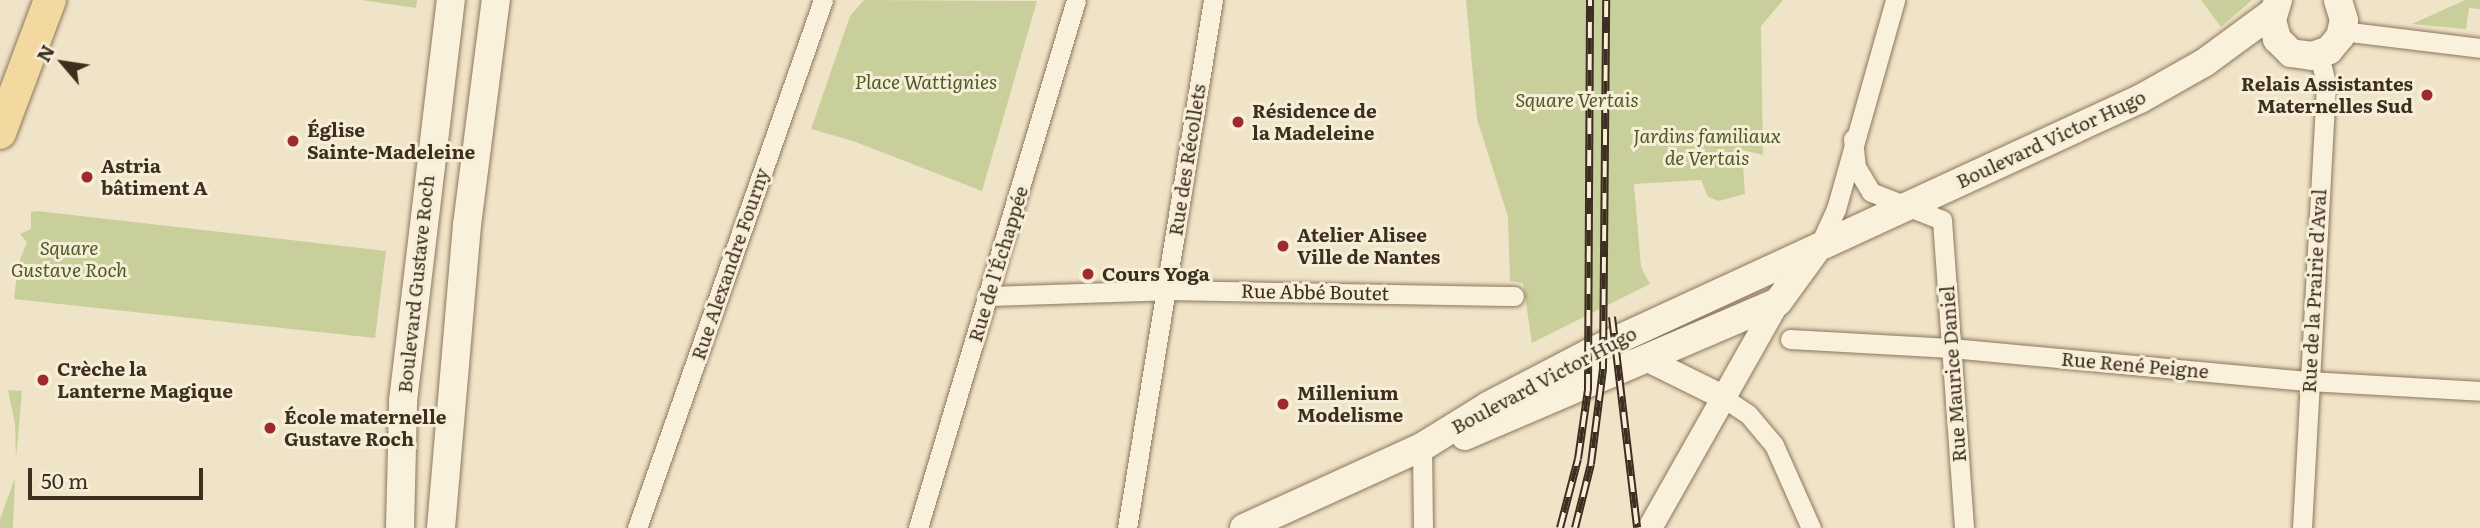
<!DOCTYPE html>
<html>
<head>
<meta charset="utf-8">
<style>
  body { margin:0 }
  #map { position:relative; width:2480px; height:528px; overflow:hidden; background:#f0e4c8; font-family:Literata,serif }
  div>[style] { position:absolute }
  .green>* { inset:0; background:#c9cf9b }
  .roads { filter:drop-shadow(0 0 2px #8d765c) drop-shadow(0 0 2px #8d765c) }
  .minor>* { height:19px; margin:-9.5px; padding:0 9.5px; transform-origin:9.5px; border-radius:9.5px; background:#faf1dc }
  .tertiary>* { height:24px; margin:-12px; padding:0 12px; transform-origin:12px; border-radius:12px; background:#faf1dc }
  .secondary>* { height:28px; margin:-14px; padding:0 14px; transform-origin:14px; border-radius:14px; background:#faf1dc }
  .primary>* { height:32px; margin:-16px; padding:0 16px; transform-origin:16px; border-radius:16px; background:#f3d9a0 }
  .rail>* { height:8px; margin-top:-4px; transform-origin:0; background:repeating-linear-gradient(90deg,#f7eed8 0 16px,#3d2e20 0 32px); box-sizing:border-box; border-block:2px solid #3d2e20 }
  .dots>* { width:19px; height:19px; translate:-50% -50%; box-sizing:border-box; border:4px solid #f7eed8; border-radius:50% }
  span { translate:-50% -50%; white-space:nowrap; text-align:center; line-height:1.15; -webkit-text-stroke:6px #f7eed8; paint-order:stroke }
  .park-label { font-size:19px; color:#4d5a26; font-style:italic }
  .poi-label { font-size:19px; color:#3d2e20; font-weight:700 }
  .right { translate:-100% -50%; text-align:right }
  .left { translate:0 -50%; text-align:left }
  .street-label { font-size:19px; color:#3d2e20 }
  .north { position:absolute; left:28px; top:28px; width:70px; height:70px; -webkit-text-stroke:5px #f7eed8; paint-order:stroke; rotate:299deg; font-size:19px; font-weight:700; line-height:28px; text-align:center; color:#3d2e20 }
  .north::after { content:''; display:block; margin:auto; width:24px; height:32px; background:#3d2e20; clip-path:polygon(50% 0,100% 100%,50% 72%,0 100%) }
  .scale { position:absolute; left:28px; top:468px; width:175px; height:32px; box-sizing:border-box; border:4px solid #3d2e20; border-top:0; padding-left:9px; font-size:21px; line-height:24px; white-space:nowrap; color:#3d2e20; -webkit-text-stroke:5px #f7eed8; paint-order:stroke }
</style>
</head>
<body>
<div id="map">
  <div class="green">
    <i style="clip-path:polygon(361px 0,417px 0,416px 8px)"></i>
    <i style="clip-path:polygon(864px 0,1037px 1px,982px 191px,853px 141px,811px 129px,850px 16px)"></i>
    <i style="clip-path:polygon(1466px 0,1783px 0,1761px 26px,1763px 155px,1742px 150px,1745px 194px,1719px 201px,1708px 197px,1701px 180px,1634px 184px,1641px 267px,1650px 284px,1532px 343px,1523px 283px,1510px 281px,1508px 217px,1477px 119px)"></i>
    <i style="clip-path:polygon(2201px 0,2252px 0,2221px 27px)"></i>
    <i style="clip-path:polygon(2465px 0,2480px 0,2480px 9px,2469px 8px,2466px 29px,2412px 24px)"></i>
    <i style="clip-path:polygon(37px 211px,386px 251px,375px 338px,14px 299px,18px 265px,27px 242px,20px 234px,31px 229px,31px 212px)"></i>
    <i style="clip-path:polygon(8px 390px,22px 391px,16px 459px,15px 424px)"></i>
    <i style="clip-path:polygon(15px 478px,13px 528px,0 528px,0 519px)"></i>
  </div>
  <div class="roads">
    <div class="minor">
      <i style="left:2342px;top:31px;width:139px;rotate:7deg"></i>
      <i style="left:1853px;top:139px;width:28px;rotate:84deg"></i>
      <i style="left:1856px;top:167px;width:29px;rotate:59deg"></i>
      <i style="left:1871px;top:192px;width:76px;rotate:21.5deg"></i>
      <i style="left:1942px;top:220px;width:309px;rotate:85.9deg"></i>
      <i style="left:1819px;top:246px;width:41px;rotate:-65.3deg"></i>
      <i style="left:1836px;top:209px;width:217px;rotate:-74.2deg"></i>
      <i style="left:989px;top:296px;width:177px;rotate:-1.9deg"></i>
      <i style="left:1166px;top:290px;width:348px;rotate:1deg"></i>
      <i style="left:1790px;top:339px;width:161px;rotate:3.2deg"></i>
      <i style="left:1951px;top:348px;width:360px;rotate:5.3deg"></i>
      <i style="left:2309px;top:381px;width:171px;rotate:3.3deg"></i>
      <i style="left:1721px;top:396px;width:32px;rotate:34deg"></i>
      <i style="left:1748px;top:414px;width:40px;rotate:50deg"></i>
      <i style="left:1774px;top:445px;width:91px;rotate:66deg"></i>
      <i style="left:1422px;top:447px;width:81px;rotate:89.3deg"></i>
      <i style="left:637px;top:528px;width:560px;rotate:-70.59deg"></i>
      <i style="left:918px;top:528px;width:551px;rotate:-73.34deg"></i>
      <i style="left:1127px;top:528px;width:535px;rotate:-80.75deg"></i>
      <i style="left:2302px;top:528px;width:446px;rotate:-86.9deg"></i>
      <i style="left:2326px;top:83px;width:29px;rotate:-104deg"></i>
    </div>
    <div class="tertiary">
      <i style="left:1646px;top:359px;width:84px;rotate:26.3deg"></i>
      <i style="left:1650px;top:528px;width:260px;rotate:-60.5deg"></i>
    </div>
    <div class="secondary">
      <i style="left:2278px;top:0;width:21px;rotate:107deg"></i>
      <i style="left:2272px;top:20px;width:20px;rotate:75deg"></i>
      <i style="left:2277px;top:39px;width:20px;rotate:45deg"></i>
      <i style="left:2291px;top:53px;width:21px;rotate:8deg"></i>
      <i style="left:2312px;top:56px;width:18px;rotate:-19deg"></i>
      <i style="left:2329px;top:50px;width:17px;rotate:-50deg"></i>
      <i style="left:2340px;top:37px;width:17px;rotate:-77deg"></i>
      <i style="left:2344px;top:20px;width:21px;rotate:-107deg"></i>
      <i style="left:1465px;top:436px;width:340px;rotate:-23.2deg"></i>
      <i style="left:1778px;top:302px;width:63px;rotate:-54deg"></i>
      <i style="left:400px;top:528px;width:127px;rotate:-88.6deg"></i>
      <i style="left:403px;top:401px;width:404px;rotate:-83.2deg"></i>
      <i style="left:441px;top:528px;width:304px;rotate:-85.1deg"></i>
      <i style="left:467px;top:225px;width:227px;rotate:-82.7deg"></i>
      <i style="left:1244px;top:528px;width:196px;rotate:-24.5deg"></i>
      <i style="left:1422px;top:447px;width:78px;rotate:-31.8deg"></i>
      <i style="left:1488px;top:406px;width:119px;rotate:-27.6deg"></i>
      <i style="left:1593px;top:351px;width:602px;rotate:-24.74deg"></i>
      <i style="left:2140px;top:99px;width:73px;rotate:-29.4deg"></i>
      <i style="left:2204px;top:63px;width:84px;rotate:-36.3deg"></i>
    </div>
    <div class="primary">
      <i style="left:0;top:133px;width:142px;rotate:-69.4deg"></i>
    </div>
  </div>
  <div class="rail">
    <i style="left:1612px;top:317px;width:212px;rotate:83.2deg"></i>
    <i style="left:1560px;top:528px;width:71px;rotate:-75.4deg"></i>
    <i style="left:1578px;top:459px;width:70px;rotate:-81.8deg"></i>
    <i style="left:1588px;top:390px;width:390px;rotate:-89.7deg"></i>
    <i style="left:1575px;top:528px;width:66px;rotate:-76deg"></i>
    <i style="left:1591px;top:464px;width:96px;rotate:-82.8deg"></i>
    <i style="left:1603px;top:369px;width:369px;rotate:-89.5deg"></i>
  </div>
  <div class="dots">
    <i style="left:2427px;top:95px;background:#9e2a2b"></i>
    <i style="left:1238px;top:122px;background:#9e2a2b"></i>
    <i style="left:293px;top:141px;background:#9e2a2b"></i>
    <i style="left:87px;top:177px;background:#9e2a2b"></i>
    <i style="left:1283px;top:246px;background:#9e2a2b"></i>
    <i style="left:1088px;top:274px;background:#9e2a2b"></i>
    <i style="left:43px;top:380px;background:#9e2a2b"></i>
    <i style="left:1283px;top:404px;background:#9e2a2b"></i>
    <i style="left:270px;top:428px;background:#9e2a2b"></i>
  </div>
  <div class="park-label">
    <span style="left:926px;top:82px">Place Wattignies</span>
    <span style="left:1577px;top:100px">Square Vertais</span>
    <span style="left:1707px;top:147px">Jardins familiaux<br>de Vertais</span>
    <span style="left:69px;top:259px">Square<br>Gustave Roch</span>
  </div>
  <div class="poi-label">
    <span class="right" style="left:2413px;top:95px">Relais Assistantes<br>Maternelles Sud</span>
    <span class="left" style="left:1252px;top:122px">Résidence de<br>la Madeleine</span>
    <span class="left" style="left:307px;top:141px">Église<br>Sainte-Madeleine</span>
    <span class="left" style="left:101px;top:177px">Astria<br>bâtiment A</span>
    <span class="left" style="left:1297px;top:246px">Atelier Alisee<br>Ville de Nantes</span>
    <span class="left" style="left:1102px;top:274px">Cours Yoga</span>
    <span class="left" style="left:57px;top:380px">Crèche la<br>Lanterne Magique</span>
    <span class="left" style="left:1297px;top:404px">Millenium<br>Modelisme</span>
    <span class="left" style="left:284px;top:428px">École maternelle<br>Gustave Roch</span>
  </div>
  <div class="street-label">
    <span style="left:2051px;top:139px;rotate:-25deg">Boulevard Victor Hugo</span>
    <span style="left:1187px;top:160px;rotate:-81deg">Rue des Récollets</span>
    <span style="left:730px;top:264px;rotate:-71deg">Rue Alexandre Fourny</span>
    <span style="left:998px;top:264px;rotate:-73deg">Rue de l'Échappée</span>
    <span style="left:416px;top:284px;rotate:-84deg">Boulevard Gustave Roch</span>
    <span style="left:2314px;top:291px;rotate:-87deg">Rue de la Prairie d'Aval</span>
    <span style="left:1315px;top:292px;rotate:1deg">Rue Abbé Boutet</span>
    <span style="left:2135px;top:365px;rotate:5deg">Rue René Peigne</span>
    <span style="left:1953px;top:374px;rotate:-94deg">Rue Maurice Daniel</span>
    <span style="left:1544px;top:380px;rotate:-28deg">Boulevard Victor Hugo</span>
  </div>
  <div class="north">N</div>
  <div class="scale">50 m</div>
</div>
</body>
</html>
